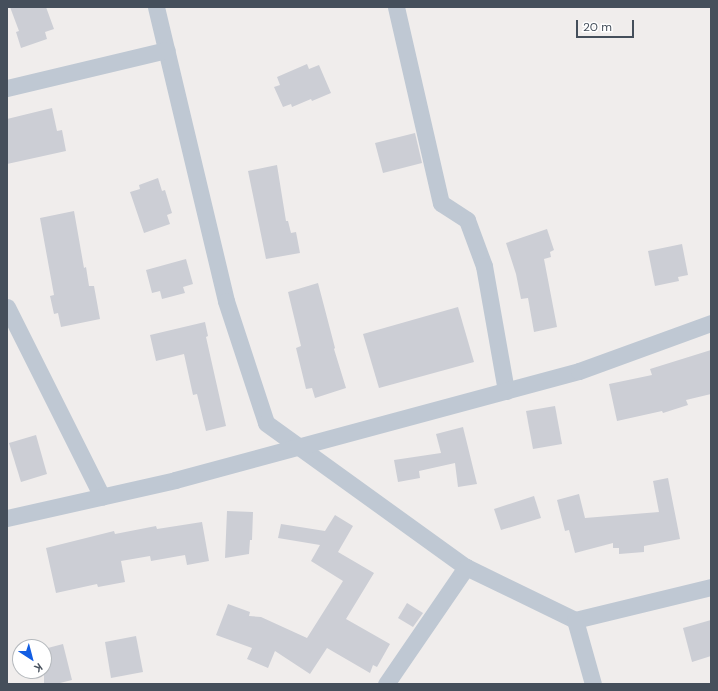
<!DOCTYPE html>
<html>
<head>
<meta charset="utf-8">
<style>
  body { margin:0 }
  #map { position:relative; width:718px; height:691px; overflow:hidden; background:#f0edec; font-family:"DM Sans",sans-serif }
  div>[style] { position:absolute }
  .building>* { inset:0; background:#ccced5 }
  .street>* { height:17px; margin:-8.5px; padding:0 8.5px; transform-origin:8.5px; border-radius:8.5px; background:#bfc8d3 }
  span { translate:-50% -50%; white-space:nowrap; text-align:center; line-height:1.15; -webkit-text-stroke:3.5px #fff; paint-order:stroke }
  .frame { position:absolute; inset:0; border:8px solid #454f5b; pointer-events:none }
  .north { position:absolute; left:12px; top:639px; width:40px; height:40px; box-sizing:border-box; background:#fff; border:1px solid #b5b9bd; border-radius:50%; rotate:144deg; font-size:11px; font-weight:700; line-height:16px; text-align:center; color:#454f5b }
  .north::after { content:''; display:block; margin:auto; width:14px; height:18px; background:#135ee3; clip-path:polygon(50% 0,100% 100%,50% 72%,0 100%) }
  .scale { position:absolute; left:576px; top:20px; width:58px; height:18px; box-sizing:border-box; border:2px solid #454f5b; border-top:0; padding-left:5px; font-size:12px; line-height:14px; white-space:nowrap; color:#454f5b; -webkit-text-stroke:3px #fff; paint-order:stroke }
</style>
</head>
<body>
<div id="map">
  <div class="building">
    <i style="clip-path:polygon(10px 7px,46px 7px,54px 29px,45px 32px,47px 39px,21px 48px,16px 32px,19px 31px)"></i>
    <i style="clip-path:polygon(307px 64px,309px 69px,319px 65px,331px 93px,312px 101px,311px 99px,292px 107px,291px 104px,283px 107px,274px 87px,280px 85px,277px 77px)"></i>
    <i style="clip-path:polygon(52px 108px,57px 131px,62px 130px,66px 151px,7px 164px,7px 119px)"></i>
    <i style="clip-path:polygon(415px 133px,422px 163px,383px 173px,375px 143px)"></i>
    <i style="clip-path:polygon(277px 165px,286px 221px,288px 221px,291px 233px,296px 232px,300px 253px,266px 259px,248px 171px)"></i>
    <i style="clip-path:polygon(158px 178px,162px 191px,165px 190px,172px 213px,167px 215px,170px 224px,144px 233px,130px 192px,140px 189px,139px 185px)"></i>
    <i style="clip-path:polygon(74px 211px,84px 268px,86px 267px,89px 286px,94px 286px,100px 319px,61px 327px,58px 313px,54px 314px,50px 296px,54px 295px,40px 218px)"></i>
    <i style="clip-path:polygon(547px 229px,554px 250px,550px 252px,551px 257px,544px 259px,557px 327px,534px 332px,528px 298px,521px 299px,516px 274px,506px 243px)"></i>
    <i style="clip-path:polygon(682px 244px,688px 275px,678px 277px,679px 281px,655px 286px,648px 251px)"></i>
    <i style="clip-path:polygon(186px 259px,193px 284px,183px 287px,185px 293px,162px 299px,160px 291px,152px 293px,146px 270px)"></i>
    <i style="clip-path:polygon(318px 283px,335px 348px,334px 349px,346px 388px,315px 398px,312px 388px,306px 389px,296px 348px,301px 346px,288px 292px)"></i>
    <i style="clip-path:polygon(458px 307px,474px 362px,379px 388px,363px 334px)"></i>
    <i style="clip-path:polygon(205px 322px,208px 336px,206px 337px,226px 426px,206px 431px,197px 394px,193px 395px,184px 354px,156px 361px,150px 335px)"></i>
    <i style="clip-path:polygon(711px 350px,711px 394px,686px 400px,688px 405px,663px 413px,662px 411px,617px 421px,609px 384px,652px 375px,650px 369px)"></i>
    <i style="clip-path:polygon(555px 406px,562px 444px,533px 449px,526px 411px)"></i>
    <i style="clip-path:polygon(463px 427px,477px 484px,458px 487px,455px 463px,419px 471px,420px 478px,398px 482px,394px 460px,441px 453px,436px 434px)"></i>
    <i style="clip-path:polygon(36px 435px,47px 474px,21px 482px,9px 443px)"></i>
    <i style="clip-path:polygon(668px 478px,680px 539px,644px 546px,644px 552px,619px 554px,619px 548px,613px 548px,613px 543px,575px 553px,569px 530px,565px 531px,557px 500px,579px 494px,585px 518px,659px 512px,653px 481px)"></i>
    <i style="clip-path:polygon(534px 496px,541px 518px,501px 530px,494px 509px)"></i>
    <i style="clip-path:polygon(227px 511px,253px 512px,252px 540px,250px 540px,249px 554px,225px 558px)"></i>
    <i style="clip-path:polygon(335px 515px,353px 526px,338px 552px,374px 573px,346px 619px,390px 644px,377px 667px,373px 665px,370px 673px,327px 648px,310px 674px,275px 651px,268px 668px,247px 659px,252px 648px,216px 635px,228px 604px,250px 612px,249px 616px,261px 617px,307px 638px,343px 581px,311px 561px,320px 545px,278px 538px,281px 524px,325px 531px)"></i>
    <i style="clip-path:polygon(202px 522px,209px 561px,187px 565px,185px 555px,151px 561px,150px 556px,121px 561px,125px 582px,98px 587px,97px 584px,56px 593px,46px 548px,114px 531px,115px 534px,156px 526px,157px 529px)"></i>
    <i style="clip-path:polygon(407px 603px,423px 613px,413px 627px,398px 618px)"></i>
    <i style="clip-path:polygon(711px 620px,711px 656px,692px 662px,683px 628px)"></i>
    <i style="clip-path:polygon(136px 636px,143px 672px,111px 678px,105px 642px)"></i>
    <i style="clip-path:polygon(63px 644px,72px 680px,56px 684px,44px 684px,44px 649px)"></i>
  </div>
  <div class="street">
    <i style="left:156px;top:7px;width:302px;rotate:76.6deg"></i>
    <i style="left:226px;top:301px;width:128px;rotate:71.8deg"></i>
    <i style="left:266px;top:423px;width:246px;rotate:35.8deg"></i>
    <i style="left:466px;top:567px;width:121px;rotate:25.9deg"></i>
    <i style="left:575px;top:620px;width:140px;rotate:-13.6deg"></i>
    <i style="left:396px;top:7px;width:201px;rotate:77.1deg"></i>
    <i style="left:441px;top:203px;width:31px;rotate:33deg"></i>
    <i style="left:467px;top:220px;width:49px;rotate:69.7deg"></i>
    <i style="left:484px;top:266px;width:127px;rotate:80deg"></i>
    <i style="left:7px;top:88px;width:164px;rotate:-13.4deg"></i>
    <i style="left:7px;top:307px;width:212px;rotate:63.4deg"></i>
    <i style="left:7px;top:518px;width:172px;rotate:-12.7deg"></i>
    <i style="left:175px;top:480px;width:418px;rotate:-15.1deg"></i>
    <i style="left:579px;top:371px;width:140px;rotate:-20deg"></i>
    <i style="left:575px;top:620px;width:66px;rotate:74.3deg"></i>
    <i style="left:386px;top:684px;width:142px;rotate:-55.6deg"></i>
  </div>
  <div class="frame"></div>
  <div class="north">K</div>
  <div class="scale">20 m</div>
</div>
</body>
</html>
